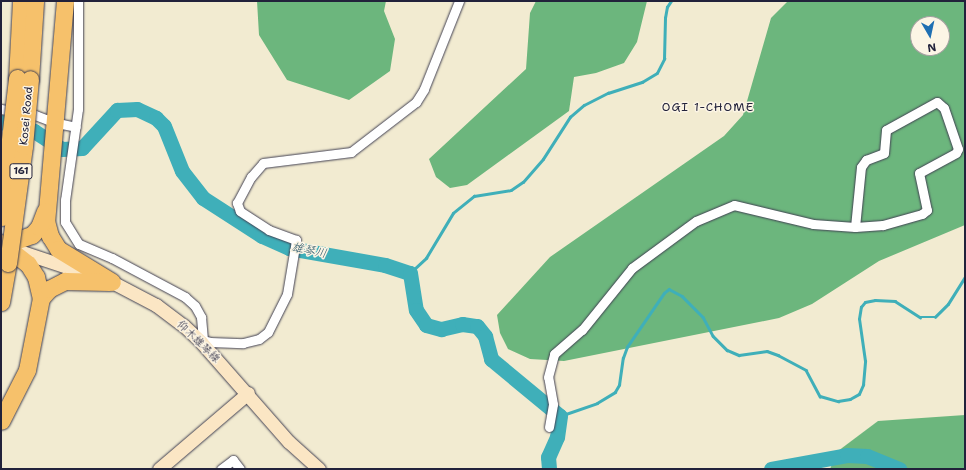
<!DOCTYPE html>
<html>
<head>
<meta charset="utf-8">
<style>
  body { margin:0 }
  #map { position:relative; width:966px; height:470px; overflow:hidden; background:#f2ebd1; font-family:"Shantell Sans","Klee One",sans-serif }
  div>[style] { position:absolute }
  .forest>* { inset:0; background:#6cb67d }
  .stream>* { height:2.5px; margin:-1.25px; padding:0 1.25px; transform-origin:1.25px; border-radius:1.25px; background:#3fafb9 }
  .river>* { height:15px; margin:-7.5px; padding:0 7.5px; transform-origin:7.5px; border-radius:7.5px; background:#3fafb9 }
  .roads { filter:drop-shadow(0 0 1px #414052) drop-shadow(0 0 1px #414052) }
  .street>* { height:9px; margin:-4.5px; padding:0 4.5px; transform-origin:4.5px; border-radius:4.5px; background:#fff }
  .secondary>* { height:13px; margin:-6.5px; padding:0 6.5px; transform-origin:6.5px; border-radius:6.5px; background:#fbe6c4 }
  .highway>* { height:17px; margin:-8.5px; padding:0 8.5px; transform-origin:8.5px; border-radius:8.5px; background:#f6c16b }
  .bridges { filter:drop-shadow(0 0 1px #414052) drop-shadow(0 0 1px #414052) }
  .highway-bridge>* { height:17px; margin:-8.5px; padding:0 8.5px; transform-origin:8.5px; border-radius:8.5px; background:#f6c16b }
  span { translate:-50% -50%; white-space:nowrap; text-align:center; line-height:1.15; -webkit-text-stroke:3px #fcf5e5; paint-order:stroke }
  .shield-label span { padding:1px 3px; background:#fcf5e5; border:1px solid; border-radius:3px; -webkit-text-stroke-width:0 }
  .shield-label { font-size:10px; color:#22223b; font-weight:700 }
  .street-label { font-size:11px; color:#22223b }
  .neighbourhood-label { font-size:12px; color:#22223b; letter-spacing:1px }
  .water-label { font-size:12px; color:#2e5a6d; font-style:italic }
  .frame { position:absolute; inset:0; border:2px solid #22223b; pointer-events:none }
  .north { position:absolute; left:910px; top:16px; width:40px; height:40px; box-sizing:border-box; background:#fcf5e5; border:1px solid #a5a1a1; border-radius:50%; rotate:171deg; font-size:11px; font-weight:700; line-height:16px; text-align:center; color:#22223b }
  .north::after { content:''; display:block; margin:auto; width:14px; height:18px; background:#1f6fb2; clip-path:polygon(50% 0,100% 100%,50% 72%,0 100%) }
</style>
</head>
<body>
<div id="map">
  <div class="forest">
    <i style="clip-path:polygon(257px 1px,386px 1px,384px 11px,395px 39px,390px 71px,349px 100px,287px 80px,259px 35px)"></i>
    <i style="clip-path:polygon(536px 1px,647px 1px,637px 42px,624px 63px,596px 73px,574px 77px,569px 111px,467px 185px,450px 188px,436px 177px,429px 159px,526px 69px,530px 13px)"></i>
    <i style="clip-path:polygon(evenodd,788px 1px,965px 1px,965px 225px,879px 261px,812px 304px,779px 318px,564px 361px,530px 359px,508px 349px,500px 333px,497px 315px,550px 257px,724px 136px,743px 115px,771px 18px,788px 1px,918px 24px,942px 24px,942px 48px,918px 48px,918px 24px)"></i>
    <i style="clip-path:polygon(965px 415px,965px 469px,830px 469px,838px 451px,878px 421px)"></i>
  </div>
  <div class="stream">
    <i style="left:410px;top:273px;width:22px;rotate:-43deg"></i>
    <i style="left:426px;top:258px;width:52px;rotate:-59deg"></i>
    <i style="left:453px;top:213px;width:27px;rotate:-39deg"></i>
    <i style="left:474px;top:196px;width:37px;rotate:-9deg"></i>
    <i style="left:511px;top:190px;width:14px;rotate:-34deg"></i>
    <i style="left:523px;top:182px;width:30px;rotate:-49deg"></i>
    <i style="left:543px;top:159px;width:50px;rotate:-57.3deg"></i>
    <i style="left:570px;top:117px;width:18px;rotate:-41deg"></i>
    <i style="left:584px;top:105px;width:27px;rotate:-27deg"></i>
    <i style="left:608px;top:93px;width:36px;rotate:-18deg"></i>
    <i style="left:642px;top:82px;width:17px;rotate:-31deg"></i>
    <i style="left:657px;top:73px;width:16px;rotate:-63deg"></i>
    <i style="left:664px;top:59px;width:41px;rotate:-88.6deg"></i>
    <i style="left:665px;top:18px;width:11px;rotate:-80deg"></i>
    <i style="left:667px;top:7px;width:7px;rotate:-56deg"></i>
    <i style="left:560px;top:416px;width:39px;rotate:-19deg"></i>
    <i style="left:597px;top:403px;width:21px;rotate:-31deg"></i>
    <i style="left:615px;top:392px;width:8px;rotate:-60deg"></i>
    <i style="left:619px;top:385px;width:27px;rotate:-82deg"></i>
    <i style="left:623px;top:358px;width:12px;rotate:-70deg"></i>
    <i style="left:627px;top:347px;width:65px;rotate:-55.6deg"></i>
    <i style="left:664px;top:293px;width:6px;rotate:-39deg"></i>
    <i style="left:669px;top:289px;width:15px;rotate:28deg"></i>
    <i style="left:682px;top:296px;width:30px;rotate:45deg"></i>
    <i style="left:703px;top:317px;width:21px;rotate:62deg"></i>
    <i style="left:713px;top:336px;width:20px;rotate:45deg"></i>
    <i style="left:727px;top:350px;width:13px;rotate:23deg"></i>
    <i style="left:739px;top:355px;width:28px;rotate:-8deg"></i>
    <i style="left:767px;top:351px;width:12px;rotate:20deg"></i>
    <i style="left:778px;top:355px;width:32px;rotate:28deg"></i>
    <i style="left:806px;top:370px;width:30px;rotate:62deg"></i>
    <i style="left:820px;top:396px;width:19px;rotate:16deg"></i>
    <i style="left:838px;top:401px;width:12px;rotate:-9deg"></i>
    <i style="left:850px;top:399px;width:10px;rotate:-29deg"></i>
    <i style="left:859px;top:394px;width:10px;rotate:-66deg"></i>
    <i style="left:863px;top:385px;width:24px;rotate:-85deg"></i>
    <i style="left:865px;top:361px;width:42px;rotate:-98.1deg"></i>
    <i style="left:859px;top:319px;width:12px;rotate:-81deg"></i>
    <i style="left:861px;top:307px;width:6px;rotate:-51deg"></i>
    <i style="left:865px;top:302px;width:10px;rotate:-11deg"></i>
    <i style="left:875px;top:300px;width:20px;rotate:3deg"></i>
    <i style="left:895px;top:301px;width:30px;rotate:33deg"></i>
    <i style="left:920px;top:317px;width:15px"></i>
    <i style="left:935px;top:317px;width:18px;rotate:-45deg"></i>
    <i style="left:948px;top:304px;width:32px;rotate:-58deg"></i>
  </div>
  <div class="river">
    <i style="left:1px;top:122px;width:34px;rotate:15deg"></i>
    <i style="left:34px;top:131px;width:33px;rotate:33deg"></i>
    <i style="left:62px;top:149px;width:20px;rotate:-3deg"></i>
    <i style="left:82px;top:148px;width:52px;rotate:-47.4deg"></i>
    <i style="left:117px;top:110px;width:20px;rotate:-3deg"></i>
    <i style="left:137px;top:109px;width:21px;rotate:25deg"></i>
    <i style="left:156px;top:118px;width:11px;rotate:45deg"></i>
    <i style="left:164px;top:126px;width:48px;rotate:68.2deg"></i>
    <i style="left:182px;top:171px;width:34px;rotate:52deg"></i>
    <i style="left:203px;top:198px;width:70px;rotate:32.8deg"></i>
    <i style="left:262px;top:236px;width:30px;rotate:24deg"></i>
    <i style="left:289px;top:248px;width:97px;rotate:10deg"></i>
    <i style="left:385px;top:265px;width:26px;rotate:18deg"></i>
    <i style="left:410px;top:273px;width:37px;rotate:81deg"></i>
    <i style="left:416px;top:310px;width:18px;rotate:56deg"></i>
    <i style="left:426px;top:325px;width:16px;rotate:15deg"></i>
    <i style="left:441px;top:329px;width:22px;rotate:-13deg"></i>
    <i style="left:462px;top:324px;width:15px;rotate:8deg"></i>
    <i style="left:477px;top:326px;width:13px;rotate:51deg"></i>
    <i style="left:485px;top:336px;width:24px;rotate:75deg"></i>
    <i style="left:491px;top:359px;width:89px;rotate:39.6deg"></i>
    <i style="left:560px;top:416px;width:21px;rotate:98deg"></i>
    <i style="left:557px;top:437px;width:22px;rotate:114deg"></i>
    <i style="left:548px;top:457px;width:12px;rotate:85deg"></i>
    <i style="left:771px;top:469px;width:77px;rotate:-10.4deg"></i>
    <i style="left:847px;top:455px;width:20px;rotate:3deg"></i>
    <i style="left:867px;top:456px;width:35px;rotate:22deg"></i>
  </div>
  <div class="roads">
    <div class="street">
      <i style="left:78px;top:1px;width:108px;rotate:90deg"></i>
      <i style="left:78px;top:109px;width:92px;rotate:98.1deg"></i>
      <i style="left:65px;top:200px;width:22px;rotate:90deg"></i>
      <i style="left:65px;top:222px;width:26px;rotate:58deg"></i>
      <i style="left:79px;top:244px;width:36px;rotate:23deg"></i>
      <i style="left:112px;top:258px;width:83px;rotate:28.1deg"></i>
      <i style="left:185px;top:297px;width:13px;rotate:42deg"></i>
      <i style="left:195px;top:306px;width:13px;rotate:61deg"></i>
      <i style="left:201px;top:317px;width:23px;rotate:85deg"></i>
      <i style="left:937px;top:102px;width:9px;rotate:41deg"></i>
      <i style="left:944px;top:108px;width:43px;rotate:71.1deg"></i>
      <i style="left:958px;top:149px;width:4px;rotate:117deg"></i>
      <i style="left:956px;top:153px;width:42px;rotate:151.6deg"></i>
      <i style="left:919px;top:173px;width:38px;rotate:78deg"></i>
      <i style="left:927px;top:210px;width:6px;rotate:141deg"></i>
      <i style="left:922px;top:214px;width:41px;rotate:164.2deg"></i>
      <i style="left:883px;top:225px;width:28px;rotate:176deg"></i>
      <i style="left:855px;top:227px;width:60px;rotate:-84.3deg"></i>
      <i style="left:861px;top:167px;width:9px;rotate:-54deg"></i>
      <i style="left:866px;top:160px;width:19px;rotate:-21deg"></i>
      <i style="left:884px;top:153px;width:23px;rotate:-85deg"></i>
      <i style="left:886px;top:130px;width:58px;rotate:-28.8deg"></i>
      <i style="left:1px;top:109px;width:35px;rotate:10deg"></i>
      <i style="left:35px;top:115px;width:14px;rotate:21deg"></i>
      <i style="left:62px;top:124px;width:14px;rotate:12deg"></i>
      <i style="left:203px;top:340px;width:7px;rotate:16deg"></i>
      <i style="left:210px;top:342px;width:33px;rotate:2deg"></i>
      <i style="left:243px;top:343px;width:16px;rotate:-14deg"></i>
      <i style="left:259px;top:339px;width:11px;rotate:-38deg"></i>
      <i style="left:268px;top:332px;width:42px;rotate:-63.4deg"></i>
      <i style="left:287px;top:294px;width:55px;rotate:-80.5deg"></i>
      <i style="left:296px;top:240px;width:29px;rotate:-160deg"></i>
      <i style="left:269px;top:230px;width:35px;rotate:-147deg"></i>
      <i style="left:240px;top:211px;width:9px;rotate:-111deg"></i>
      <i style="left:237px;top:203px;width:30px;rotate:-62deg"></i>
      <i style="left:251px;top:177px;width:18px;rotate:-49deg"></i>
      <i style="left:263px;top:163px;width:89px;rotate:-7.1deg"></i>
      <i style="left:351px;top:152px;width:82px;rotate:-37.6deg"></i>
      <i style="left:416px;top:102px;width:15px;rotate:-58deg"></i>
      <i style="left:424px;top:89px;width:95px;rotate:-68.3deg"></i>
      <i style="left:549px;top:427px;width:23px;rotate:-80deg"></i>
      <i style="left:553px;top:404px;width:27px;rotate:-100deg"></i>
      <i style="left:548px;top:377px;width:24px;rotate:-75deg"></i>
      <i style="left:554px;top:354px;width:37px;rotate:-41deg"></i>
      <i style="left:582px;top:330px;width:80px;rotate:-51.1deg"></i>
      <i style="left:632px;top:268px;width:79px;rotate:-36.3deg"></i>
      <i style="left:696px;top:221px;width:41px;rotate:-22.8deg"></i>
      <i style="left:734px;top:205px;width:81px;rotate:13.5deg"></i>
      <i style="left:813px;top:224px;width:42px;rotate:4.1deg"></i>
      <i style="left:221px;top:469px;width:15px;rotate:-37deg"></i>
      <i style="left:233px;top:460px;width:11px;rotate:52deg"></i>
    </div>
    <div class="secondary">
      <i style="left:13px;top:249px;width:104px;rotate:18.4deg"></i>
      <i style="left:112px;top:282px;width:50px;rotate:27.6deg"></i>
      <i style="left:156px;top:305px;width:34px;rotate:37deg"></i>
      <i style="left:183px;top:325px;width:25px;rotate:43deg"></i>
      <i style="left:201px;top:342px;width:133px;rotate:48.7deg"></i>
      <i style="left:289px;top:442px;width:40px;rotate:42deg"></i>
      <i style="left:159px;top:469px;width:117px;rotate:-40.5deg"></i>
    </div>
    <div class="highway">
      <i style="left:65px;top:1px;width:221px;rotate:94.9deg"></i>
      <i style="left:46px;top:221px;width:16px;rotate:75deg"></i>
      <i style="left:50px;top:236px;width:15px;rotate:58deg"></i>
      <i style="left:58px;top:249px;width:63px;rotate:31.4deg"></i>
      <i style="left:17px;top:78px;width:77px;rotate:-87deg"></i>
      <i style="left:30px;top:79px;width:78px;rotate:-86.3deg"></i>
      <i style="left:1px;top:243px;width:34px;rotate:38deg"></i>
      <i style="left:28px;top:264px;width:15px;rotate:58deg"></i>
      <i style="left:36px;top:277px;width:22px;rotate:77deg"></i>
      <i style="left:41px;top:298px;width:73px;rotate:101deg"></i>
      <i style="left:27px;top:370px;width:57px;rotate:117deg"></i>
      <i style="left:1px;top:246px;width:33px;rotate:-20deg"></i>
      <i style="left:32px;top:235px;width:11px;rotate:-49deg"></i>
      <i style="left:39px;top:227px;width:17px;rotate:-69deg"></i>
      <i style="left:41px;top:298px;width:12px;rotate:-48deg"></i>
      <i style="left:49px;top:289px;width:18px;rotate:-27deg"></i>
      <i style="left:65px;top:281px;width:44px;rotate:1.3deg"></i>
      <i style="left:1px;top:302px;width:40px;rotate:-80deg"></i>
    </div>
  </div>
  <div class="bridges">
    <div class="highway-bridge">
      <i style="left:1px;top:217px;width:140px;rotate:-83.4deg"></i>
      <i style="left:8px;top:263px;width:118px;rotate:-82.2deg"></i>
      <i style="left:24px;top:146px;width:67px;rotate:-84.9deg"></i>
    </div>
  </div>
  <div class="shield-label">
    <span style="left:21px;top:171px">161</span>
  </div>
  <div class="street-label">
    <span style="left:27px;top:116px;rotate:-85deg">Kosei Road</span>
    <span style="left:198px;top:342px;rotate:44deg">仰木雄琴線</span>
  </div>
  <div class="neighbourhood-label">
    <span style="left:708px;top:108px">OGI 1-CHOME</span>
  </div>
  <div class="water-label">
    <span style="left:309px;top:251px;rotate:11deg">雄琴川</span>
  </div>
  <div class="frame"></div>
  <div class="north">N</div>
</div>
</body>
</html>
